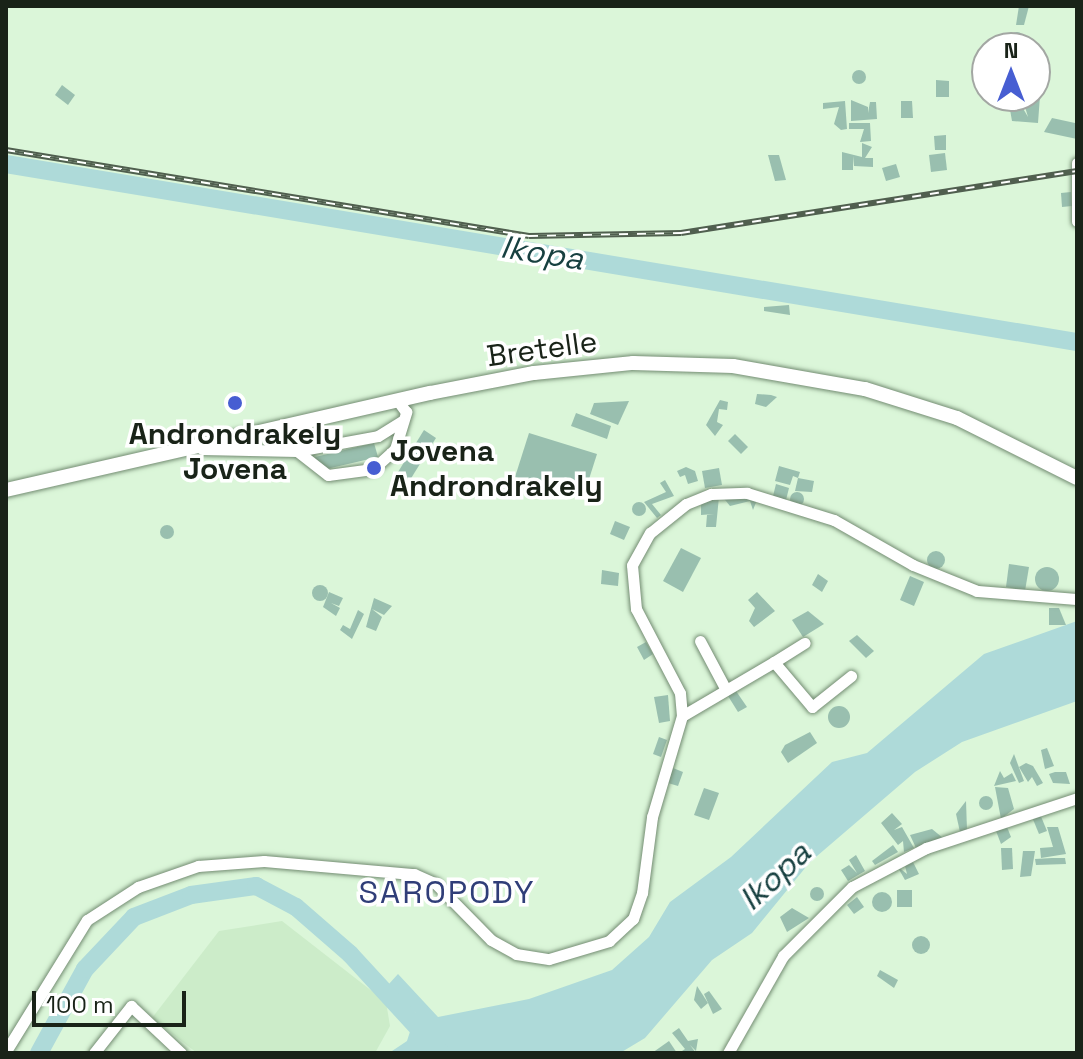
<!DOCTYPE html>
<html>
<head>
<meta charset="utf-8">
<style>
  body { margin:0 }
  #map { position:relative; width:1083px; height:1059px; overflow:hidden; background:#dbf6d9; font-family:"Space Grotesk",sans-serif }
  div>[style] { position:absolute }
  .built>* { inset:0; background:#ccecc9 }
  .water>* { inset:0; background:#aedad9 }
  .river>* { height:18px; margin:-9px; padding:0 9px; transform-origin:9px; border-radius:9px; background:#aedad9 }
  .building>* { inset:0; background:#99bfaf }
  .round { border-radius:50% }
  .roads { filter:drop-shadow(0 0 2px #738c72) drop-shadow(0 0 2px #738c72) }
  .minor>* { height:11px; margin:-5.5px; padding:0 5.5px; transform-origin:5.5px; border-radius:5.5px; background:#fff }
  .major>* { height:14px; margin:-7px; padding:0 7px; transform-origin:7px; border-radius:7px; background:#fff }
  .rail>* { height:6px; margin-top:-3px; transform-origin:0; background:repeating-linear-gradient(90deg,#fff 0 9px,#505f4f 0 18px); box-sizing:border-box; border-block:2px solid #505f4f }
  .dots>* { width:22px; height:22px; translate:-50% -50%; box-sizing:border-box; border:4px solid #fff; border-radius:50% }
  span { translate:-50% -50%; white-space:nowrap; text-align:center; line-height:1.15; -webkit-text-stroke:7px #fff; paint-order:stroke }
  .street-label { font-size:30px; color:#192318 }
  .poi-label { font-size:30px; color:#192318; font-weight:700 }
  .left { translate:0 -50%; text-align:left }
  .water-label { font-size:32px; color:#174040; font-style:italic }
  .neighbourhood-label { font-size:32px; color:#303e78; letter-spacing:2px }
  .frame { position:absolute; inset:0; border:8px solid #192318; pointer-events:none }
  .north { position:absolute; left:971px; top:32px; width:80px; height:80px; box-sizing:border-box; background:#fff; border:2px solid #a3a7a3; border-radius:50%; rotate:0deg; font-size:22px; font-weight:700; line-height:32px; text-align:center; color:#192318 }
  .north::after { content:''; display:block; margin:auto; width:28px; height:36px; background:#475ed2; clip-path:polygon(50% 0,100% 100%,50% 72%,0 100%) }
  .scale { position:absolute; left:32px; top:991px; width:154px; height:36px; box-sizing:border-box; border:4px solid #192318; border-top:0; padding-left:10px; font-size:24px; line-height:28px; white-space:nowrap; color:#192318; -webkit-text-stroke:6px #fff; paint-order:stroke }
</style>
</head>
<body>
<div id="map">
  <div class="built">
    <i style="clip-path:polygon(282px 921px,386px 1002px,390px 1026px,375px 1053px,197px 1053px,152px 1018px,219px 931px)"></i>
  </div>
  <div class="water">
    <i style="clip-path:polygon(1077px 621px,1077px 701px,962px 742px,915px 772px,810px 862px,752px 933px,712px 960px,645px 1038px,620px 1053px,389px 1053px,407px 1041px,416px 1013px,388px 985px,398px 974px,438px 1017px,529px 999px,612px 970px,649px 937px,670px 902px,731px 857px,832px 762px,867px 753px,984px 654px)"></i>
  </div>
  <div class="river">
    <i style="left:6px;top:164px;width:1086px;rotate:9.44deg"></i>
    <i style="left:39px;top:1053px;width:96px;rotate:-61.3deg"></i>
    <i style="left:85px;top:969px;width:71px;rotate:-46.7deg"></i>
    <i style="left:134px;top:917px;width:61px;rotate:-21.1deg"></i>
    <i style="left:191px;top:895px;width:66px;rotate:-7.9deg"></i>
    <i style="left:256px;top:886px;width:45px;rotate:27.7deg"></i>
    <i style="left:296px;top:907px;width:72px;rotate:41deg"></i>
    <i style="left:350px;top:954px;width:134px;rotate:47.4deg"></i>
  </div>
  <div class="building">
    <i style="clip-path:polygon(1019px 6px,1029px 6px,1024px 25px,1016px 25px)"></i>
    <i class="round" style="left:1010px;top:32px;width:14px;height:14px"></i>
    <i class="round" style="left:852px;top:70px;width:14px;height:14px"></i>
    <i style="clip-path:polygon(936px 80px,949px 81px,949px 97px,936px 97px)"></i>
    <i style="clip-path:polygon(62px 85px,75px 95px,68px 105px,55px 95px)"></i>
    <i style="clip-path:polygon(1033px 96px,1040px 96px,1038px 123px,1012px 121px,1009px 104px,1021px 105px,1028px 117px,1023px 100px)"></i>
    <i style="clip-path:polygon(851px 100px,868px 107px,868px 113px,870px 102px,876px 102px,877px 119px,851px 121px)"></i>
    <i style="clip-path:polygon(845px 101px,847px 129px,841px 130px,834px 124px,839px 107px,823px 109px,823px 103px)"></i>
    <i style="clip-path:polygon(901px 101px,912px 101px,913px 118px,901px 118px)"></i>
    <i style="clip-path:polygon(1052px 118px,1075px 123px,1077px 139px,1044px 132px)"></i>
    <i style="clip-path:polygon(849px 123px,870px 123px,871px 141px,860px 142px,864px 129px,849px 129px)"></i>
    <i style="clip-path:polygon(946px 135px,946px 150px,935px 150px,934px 136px)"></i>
    <i style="clip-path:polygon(862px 143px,872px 147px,865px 158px,873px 158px,873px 167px,854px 166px,853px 156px,853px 170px,842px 170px,842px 152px,862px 157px)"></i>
    <i style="clip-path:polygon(945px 153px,947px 170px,931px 172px,929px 155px)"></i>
    <i style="clip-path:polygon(768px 155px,779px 155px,786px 180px,775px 181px)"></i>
    <i style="clip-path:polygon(896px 164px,900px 177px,886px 181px,882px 168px)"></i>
    <i style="clip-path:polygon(1071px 192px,1072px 206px,1062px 207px,1061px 193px)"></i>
    <i style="clip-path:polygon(789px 305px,790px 315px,764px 311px,764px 307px)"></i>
    <i style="clip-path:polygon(757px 394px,771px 395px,777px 397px,766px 407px,755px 404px)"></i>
    <i style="clip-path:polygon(720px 400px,728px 402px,727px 410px,719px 409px,717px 422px,723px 425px,715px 436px,706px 425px)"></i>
    <i style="clip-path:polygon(629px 401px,618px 425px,590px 414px,594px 403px)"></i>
    <i style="clip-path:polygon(576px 413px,611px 426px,607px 439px,571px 426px)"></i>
    <i style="clip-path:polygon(424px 430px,436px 438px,410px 480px,398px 472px)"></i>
    <i style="clip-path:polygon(529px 433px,597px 454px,583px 498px,515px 477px)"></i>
    <i style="clip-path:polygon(735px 434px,748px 447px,741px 454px,728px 441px)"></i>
    <i style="clip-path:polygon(374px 443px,378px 457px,318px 471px,315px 457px)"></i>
    <i style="clip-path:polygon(779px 466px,800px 472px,798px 478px,793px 476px,790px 485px,775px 481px)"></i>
    <i style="clip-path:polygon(686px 467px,695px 471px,698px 481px,688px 484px,685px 475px,680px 477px,677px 471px)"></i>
    <i style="clip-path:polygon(719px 468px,722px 485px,705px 488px,702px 471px)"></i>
    <i style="clip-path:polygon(798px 478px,814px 481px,812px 492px,795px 491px)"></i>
    <i style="clip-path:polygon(665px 480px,674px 496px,652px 504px,661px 515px,657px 518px,644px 502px,666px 492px,660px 483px)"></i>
    <i style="clip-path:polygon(776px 484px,789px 488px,786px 500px,773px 496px)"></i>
    <i class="round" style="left:790px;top:492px;width:14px;height:14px"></i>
    <i style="clip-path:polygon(721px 495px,757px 500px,753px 510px,750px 501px,730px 506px)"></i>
    <i style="clip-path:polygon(719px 497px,716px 527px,706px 527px,707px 515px,714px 514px,701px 515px,701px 501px)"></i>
    <i class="round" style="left:632px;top:502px;width:14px;height:14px"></i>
    <i style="clip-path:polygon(615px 521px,630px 527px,624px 540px,610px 534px)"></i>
    <i class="round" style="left:160px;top:525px;width:14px;height:14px"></i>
    <i style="clip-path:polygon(681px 548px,701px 558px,683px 592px,663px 581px)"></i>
    <i class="round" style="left:927px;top:551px;width:18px;height:18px"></i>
    <i style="clip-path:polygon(1009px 564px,1029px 567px,1025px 591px,1006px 587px)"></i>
    <i class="round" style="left:1035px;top:567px;width:24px;height:24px"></i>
    <i style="clip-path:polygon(602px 570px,619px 573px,618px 586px,601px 584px)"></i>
    <i style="clip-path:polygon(818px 574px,828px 581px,822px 592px,812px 585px)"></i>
    <i style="clip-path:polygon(910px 576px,924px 582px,914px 606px,900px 600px)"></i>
    <i class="round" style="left:312px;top:585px;width:16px;height:16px"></i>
    <i style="clip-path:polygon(329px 592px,343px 598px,339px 606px,331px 603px,340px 608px,336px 616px,323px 607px)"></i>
    <i style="clip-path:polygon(757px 592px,775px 611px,754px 627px,749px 621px,755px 608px,748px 600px)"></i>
    <i style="clip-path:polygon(374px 598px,392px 606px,384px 615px,372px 609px,382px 617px,376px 631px,366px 627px)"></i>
    <i style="clip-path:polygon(1049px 608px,1059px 608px,1066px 625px,1049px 625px)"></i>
    <i style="clip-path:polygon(358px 610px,364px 614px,352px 639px,340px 630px,343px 625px,350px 629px)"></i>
    <i style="clip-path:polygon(808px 611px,824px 624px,803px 637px,792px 620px)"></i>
    <i style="clip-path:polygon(857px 635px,874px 651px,866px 658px,849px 641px)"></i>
    <i style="clip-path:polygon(646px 642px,653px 654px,644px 660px,637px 647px)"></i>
    <i style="clip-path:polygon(736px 691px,747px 707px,738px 712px,728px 696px)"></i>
    <i style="clip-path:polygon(668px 695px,670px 721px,659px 723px,654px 697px)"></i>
    <i class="round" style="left:828px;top:706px;width:22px;height:22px"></i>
    <i style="clip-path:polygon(810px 732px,817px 743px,788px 763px,781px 752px,785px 745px)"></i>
    <i style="clip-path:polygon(659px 737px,667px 740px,661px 757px,653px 754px)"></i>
    <i style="clip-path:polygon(1047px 748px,1054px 766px,1045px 769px,1041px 750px)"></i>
    <i style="clip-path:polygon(1014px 754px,1024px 781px,1019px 783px,1010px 763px)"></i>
    <i style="clip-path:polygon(1026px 763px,1033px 766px,1043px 783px,1037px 786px,1032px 777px,1028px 782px,1019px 767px)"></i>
    <i style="clip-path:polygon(673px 768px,683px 772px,678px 786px,668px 783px)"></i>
    <i style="clip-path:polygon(1000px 771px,1004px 778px,1012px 773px,1016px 781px,994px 786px)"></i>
    <i style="clip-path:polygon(1055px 772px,1066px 772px,1070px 784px,1053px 783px,1049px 774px)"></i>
    <i style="clip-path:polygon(995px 787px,1008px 788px,1014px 809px,1001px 819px)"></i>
    <i style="clip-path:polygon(704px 788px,719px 793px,709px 820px,694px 815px)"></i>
    <i class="round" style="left:979px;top:796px;width:14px;height:14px"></i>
    <i style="clip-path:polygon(966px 801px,967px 830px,960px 832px,956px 814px)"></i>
    <i style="clip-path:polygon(892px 813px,902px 824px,894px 830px,902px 827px,914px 848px,904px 852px,903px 841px,898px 845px,881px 823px)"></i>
    <i style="clip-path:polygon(1040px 814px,1047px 831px,1039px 834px,1032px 817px)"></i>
    <i style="clip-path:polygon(1007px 827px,1011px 837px,1001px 844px,996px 831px)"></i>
    <i style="clip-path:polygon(1047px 827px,1058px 827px,1066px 854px,1041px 858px,1040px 848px,1053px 847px)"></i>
    <i style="clip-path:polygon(932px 829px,943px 838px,916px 848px,910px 835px)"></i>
    <i style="clip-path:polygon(893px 845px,898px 852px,875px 865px,872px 861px)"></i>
    <i style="clip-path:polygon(1001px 848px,1012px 848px,1013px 869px,1002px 870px)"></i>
    <i style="clip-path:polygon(1023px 851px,1035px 851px,1031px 876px,1020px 877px)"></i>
    <i style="clip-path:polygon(856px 855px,865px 871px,848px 881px,841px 870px,849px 865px,857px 873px,849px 860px)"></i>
    <i style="clip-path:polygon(1052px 858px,1065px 858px,1066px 864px,1036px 865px,1035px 859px)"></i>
    <i style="clip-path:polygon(913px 862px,919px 874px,905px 880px,897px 866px,907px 874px,905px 866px)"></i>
    <i class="round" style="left:810px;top:887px;width:14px;height:14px"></i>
    <i style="clip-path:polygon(897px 890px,912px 890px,912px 907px,897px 907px)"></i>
    <i class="round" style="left:872px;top:892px;width:20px;height:20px"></i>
    <i style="clip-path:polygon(857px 897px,864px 907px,854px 914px,847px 905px)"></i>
    <i style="clip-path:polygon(792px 908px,809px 918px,787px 932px,780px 917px)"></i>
    <i class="round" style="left:912px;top:936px;width:18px;height:18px"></i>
    <i style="clip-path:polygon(880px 970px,898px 980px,894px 988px,877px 976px)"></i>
    <i style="clip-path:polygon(697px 986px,708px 1003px,701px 1009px,694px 1000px)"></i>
    <i style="clip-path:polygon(709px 991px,722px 1009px,713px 1014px,704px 994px)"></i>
    <i style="clip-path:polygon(679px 1028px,688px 1041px,698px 1039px,696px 1051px,690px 1045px,696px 1053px,679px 1053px,685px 1049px,672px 1033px)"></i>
    <i style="clip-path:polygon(669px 1041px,677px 1053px,652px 1053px)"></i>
  </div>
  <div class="roads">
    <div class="minor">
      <i style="left:1077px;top:163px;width:58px;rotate:90deg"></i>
      <i style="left:202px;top:449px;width:95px;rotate:1.2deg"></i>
      <i style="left:297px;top:451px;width:39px;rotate:38deg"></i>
      <i style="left:328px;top:475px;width:45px;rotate:-7.6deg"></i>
      <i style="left:373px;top:469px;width:30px;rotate:-42deg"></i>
      <i style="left:395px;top:449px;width:39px;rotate:-73deg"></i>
      <i style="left:406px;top:412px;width:14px;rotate:-126deg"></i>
      <i style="left:297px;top:451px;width:82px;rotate:-10.5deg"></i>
      <i style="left:378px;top:436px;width:28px;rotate:-32deg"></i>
      <i style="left:700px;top:641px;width:55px;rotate:62deg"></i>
      <i style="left:774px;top:662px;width:36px;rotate:-32deg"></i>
      <i style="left:682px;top:716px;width:107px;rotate:-30.4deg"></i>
      <i style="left:774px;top:662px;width:59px;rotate:49.8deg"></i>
      <i style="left:812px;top:707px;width:50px;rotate:-38.5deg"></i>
      <i style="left:6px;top:1051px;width:154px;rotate:-58.3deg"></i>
      <i style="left:87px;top:920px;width:61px;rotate:-32.9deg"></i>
      <i style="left:138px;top:887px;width:64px;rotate:-19.3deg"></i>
      <i style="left:198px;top:866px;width:66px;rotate:-4.3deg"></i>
      <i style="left:264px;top:861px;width:151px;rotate:5deg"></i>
      <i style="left:414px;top:874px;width:24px;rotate:24deg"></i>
      <i style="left:436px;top:884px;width:78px;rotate:45.5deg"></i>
      <i style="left:491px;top:940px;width:29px;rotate:29deg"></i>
      <i style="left:516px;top:954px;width:33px;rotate:9deg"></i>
      <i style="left:549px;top:959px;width:63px;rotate:-16.7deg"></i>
      <i style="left:609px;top:941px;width:33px;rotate:-43deg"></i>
      <i style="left:633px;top:919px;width:28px;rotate:-71deg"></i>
      <i style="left:642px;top:893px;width:77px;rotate:-82.5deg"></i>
      <i style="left:652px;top:817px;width:105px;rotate:-73.5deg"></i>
      <i style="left:682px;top:716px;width:23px;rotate:-95deg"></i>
      <i style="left:680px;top:693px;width:95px;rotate:-117.6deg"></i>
      <i style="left:636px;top:609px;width:44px;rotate:-95.2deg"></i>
      <i style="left:632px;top:565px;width:37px;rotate:-61deg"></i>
      <i style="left:650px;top:533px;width:46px;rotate:-38.9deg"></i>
      <i style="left:686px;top:504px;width:27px;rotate:-22deg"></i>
      <i style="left:711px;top:494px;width:36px;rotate:-2deg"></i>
      <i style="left:747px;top:493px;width:91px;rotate:17.2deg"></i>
      <i style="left:834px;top:520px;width:91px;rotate:29.7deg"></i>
      <i style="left:913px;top:565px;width:69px;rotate:22.1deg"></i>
      <i style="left:977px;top:591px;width:100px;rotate:4.6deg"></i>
      <i style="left:94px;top:1053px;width:60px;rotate:-51.8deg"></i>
      <i style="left:131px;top:1006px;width:69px;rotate:43.2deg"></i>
      <i style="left:728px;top:1053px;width:112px;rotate:-60.4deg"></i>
      <i style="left:783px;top:956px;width:98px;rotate:-45deg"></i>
      <i style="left:852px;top:887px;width:84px;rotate:-27.8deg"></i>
      <i style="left:926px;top:848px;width:159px;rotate:-18.3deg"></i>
    </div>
    <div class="major">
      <i style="left:6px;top:490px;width:435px;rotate:-12.9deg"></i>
      <i style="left:430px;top:393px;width:106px;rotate:-10.9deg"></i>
      <i style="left:534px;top:373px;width:100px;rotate:-5.8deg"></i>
      <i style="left:633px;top:363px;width:100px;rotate:1.7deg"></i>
      <i style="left:733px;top:366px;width:134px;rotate:9.9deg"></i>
      <i style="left:865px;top:389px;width:96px;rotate:17.5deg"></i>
      <i style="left:957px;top:418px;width:134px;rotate:26.6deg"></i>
    </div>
  </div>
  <div class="rail">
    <i style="left:6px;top:150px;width:530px;rotate:9.34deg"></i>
    <i style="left:529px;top:236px;width:152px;rotate:-1.1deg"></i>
    <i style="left:681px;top:233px;width:401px;rotate:-8.9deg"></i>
  </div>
  <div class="dots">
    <i style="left:235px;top:403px;background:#475ed2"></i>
    <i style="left:374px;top:468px;background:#475ed2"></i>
  </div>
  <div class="street-label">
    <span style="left:542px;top:349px;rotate:-8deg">Bretelle</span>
  </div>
  <div class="poi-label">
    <span style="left:235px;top:451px">Androndrakely<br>Jovena</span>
    <span class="left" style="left:390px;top:468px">Jovena<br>Androndrakely</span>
  </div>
  <div class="water-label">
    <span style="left:542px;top:253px;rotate:9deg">Ikopa</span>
    <span style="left:775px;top:876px;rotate:-43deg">Ikopa</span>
  </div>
  <div class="neighbourhood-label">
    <span style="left:447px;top:892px">SAROPODY</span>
  </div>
  <div class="frame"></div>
  <div class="north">N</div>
  <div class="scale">100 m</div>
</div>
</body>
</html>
